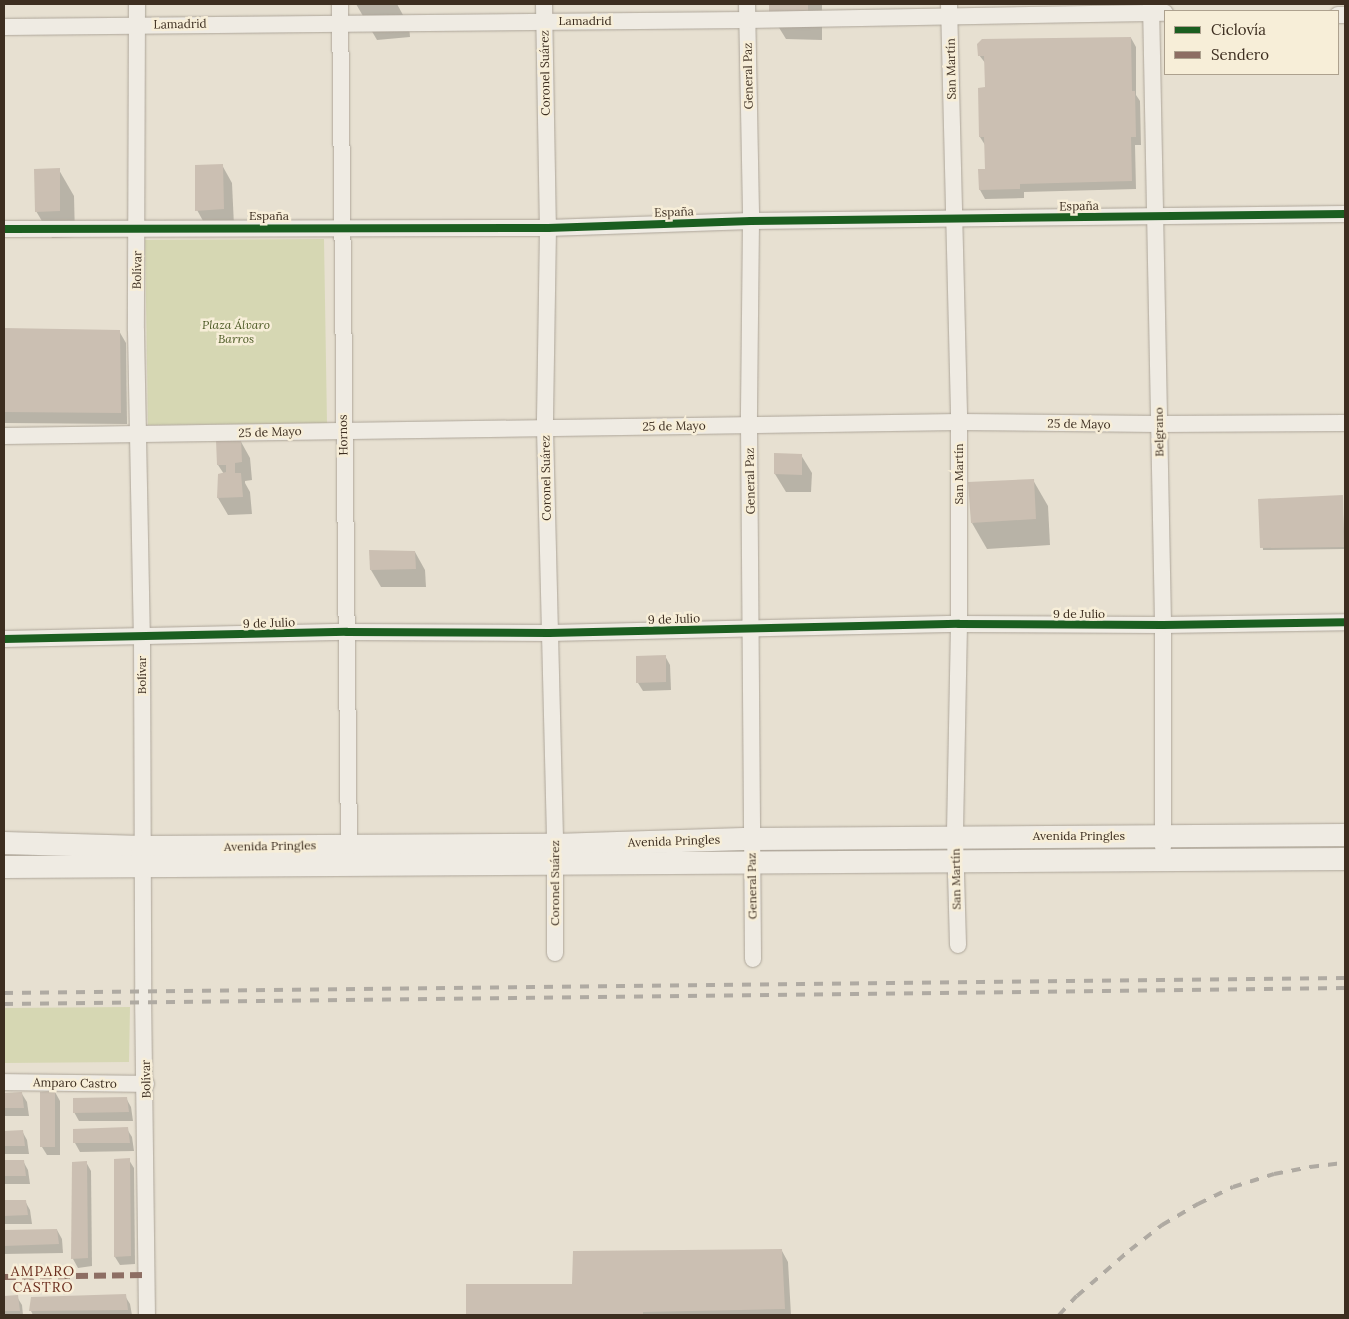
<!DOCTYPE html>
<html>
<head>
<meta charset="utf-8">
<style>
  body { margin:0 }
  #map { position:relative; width:1349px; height:1319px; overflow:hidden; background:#e7e0d1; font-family:Lora,serif }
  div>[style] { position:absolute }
  .green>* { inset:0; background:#d6d7b3 }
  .shadow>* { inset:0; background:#0003 }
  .building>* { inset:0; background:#cbbfb2 }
  .roads { filter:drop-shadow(0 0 1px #ada599) drop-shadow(0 0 1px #ada599) }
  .minor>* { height:16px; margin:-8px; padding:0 8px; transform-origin:8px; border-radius:8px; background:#efebe3 }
  .secondary>* { height:22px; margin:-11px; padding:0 11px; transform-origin:11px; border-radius:11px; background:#efebe3 }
  .rail>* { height:4px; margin-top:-2px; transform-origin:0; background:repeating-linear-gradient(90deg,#afaaa2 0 9px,transparent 0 18px) }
  .quiet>* { height:6px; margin-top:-3px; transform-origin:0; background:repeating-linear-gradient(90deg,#8d6e63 0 12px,transparent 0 18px) }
  .cycleway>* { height:8px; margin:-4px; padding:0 4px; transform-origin:4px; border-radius:4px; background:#1b5e20 }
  span { translate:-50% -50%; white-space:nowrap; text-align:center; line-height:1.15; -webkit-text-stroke:5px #f7eed8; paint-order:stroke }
  .street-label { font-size:12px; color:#3d2e20 }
  .park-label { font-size:12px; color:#4d5a26; font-style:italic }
  .neighbourhood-label { font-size:14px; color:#6b2e1e; letter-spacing:1px }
  .frame { position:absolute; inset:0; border:5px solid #3d2e20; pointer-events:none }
  .legend { position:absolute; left:1164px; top:10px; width:175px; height:65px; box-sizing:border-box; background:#f7eed8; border:1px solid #ada18e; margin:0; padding:6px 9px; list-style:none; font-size:15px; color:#3d2e20 }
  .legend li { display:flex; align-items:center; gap:10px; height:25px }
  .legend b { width:25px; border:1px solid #ada18e }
</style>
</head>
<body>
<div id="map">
  <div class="green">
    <i style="clip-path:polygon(324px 239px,327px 423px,148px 425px,145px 240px)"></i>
    <i style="clip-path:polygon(130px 1007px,129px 1062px,4px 1063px,4px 1008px)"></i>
  </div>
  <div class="shadow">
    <i style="clip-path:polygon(356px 4px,397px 4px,409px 26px,410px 37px,377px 40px)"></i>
    <i style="clip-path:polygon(770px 4px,822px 4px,822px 40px,786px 39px,770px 13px)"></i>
    <i style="clip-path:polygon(1131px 38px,1136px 47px,1136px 95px,1140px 101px,1141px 145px,1135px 145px,1136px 189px,1024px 192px,1024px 198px,985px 199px,980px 190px,980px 170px,986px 170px,985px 145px,980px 137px,986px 89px,986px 64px,979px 55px)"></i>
    <i style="clip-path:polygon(222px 165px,232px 183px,234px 226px,207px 228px,197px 210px)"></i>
    <i style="clip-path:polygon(59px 170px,74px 196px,75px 237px,52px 238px,36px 211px)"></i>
    <i style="clip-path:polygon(4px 330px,119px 331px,126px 343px,127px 424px,4px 423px)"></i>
    <i style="clip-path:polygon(240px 440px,250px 458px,252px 480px,245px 481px,245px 483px,250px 492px,252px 514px,228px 515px,218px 498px,224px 474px,218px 465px,217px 441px)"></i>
    <i style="clip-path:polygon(801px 455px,812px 473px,811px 492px,786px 492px,775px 474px)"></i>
    <i style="clip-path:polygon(1033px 480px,1048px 506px,1050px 545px,987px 549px,972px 523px)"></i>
    <i style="clip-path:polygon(1342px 496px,1345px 549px,1263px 550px,1260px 500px)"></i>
    <i style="clip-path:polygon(415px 552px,425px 570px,426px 587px,381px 587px,371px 570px)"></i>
    <i style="clip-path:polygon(665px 656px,670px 665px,671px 690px,643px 691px,638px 683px)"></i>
    <i style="clip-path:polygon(55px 1092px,60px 1101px,60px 1155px,47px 1155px,42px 1147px)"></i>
    <i style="clip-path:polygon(4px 1094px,22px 1094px,27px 1102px,29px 1116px,4px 1116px)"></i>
    <i style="clip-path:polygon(126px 1098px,131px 1107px,133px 1121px,79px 1121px,74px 1112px)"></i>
    <i style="clip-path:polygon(127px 1129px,132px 1137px,134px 1151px,80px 1152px,75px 1143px,75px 1130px)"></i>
    <i style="clip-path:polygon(22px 1131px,27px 1140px,29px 1154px,4px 1154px,4px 1132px)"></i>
    <i style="clip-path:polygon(129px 1160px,134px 1168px,135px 1264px,120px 1265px,115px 1257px)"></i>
    <i style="clip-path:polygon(23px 1161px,28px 1170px,30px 1184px,4px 1184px,4px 1162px)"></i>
    <i style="clip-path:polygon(86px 1162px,91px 1171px,92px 1266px,78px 1268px,73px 1259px,73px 1163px)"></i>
    <i style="clip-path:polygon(25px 1201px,30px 1210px,32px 1224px,4px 1224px,4px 1202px)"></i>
    <i style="clip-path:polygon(57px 1230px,62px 1239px,63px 1253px,4px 1254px,4px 1231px)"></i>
    <i style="clip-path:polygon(782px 1251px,788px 1262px,791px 1315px,468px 1315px,467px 1285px,574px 1285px)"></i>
    <i style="clip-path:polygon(125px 1296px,130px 1304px,132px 1315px,33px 1315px,31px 1311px)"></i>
    <i style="clip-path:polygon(4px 1297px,17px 1297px,22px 1305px,23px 1315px,4px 1315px)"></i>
  </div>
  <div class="building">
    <i style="clip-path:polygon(769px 4px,808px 4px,808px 14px,769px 13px)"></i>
    <i style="clip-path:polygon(1131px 37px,1132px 91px,1135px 91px,1136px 137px,1131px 137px,1132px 181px,1020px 184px,1020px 189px,979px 190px,978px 169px,985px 169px,984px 137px,979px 137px,978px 88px,985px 87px,984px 56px,978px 56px,977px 44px,982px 39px)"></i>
    <i style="clip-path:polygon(223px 164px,224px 209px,195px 211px,195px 165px)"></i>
    <i style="clip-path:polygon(60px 168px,60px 211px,35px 212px,34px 169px)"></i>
    <i style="clip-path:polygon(4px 328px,120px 330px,121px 413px,4px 412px)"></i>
    <i style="clip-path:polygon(241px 438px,242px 462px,235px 463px,235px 473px,241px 473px,243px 497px,217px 498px,218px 474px,226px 472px,226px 465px,217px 465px,216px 440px)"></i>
    <i style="clip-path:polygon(774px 453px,802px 454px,802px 475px,774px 474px)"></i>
    <i style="clip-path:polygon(1034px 479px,1036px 519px,971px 523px,968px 482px)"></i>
    <i style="clip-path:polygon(1343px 495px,1344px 547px,1260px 548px,1258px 499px)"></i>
    <i style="clip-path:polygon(369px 550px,415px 551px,416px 569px,370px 570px)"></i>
    <i style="clip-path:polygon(666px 655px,666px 682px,636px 683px,636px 656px)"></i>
    <i style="clip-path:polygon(55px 1091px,55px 1147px,40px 1147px,40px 1092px)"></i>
    <i style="clip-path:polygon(22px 1092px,24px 1108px,4px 1108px,4px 1093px)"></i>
    <i style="clip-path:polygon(127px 1097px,129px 1112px,73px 1113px,73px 1098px)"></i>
    <i style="clip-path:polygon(128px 1127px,130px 1143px,73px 1143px,73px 1129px)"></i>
    <i style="clip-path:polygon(23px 1130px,25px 1146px,4px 1146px,4px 1131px)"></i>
    <i style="clip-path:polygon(130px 1158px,131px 1256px,114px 1257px,114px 1159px)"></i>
    <i style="clip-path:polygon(4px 1160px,24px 1160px,26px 1176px,4px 1176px)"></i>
    <i style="clip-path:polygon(87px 1161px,88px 1258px,71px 1259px,72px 1162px)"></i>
    <i style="clip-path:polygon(4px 1200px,26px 1200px,28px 1215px,4px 1216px)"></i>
    <i style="clip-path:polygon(57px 1229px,59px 1244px,4px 1246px,4px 1230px)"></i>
    <i style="clip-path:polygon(782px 1249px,785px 1309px,643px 1312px,643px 1315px,466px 1315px,466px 1284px,572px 1284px,573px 1251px)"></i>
    <i style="clip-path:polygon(126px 1294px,128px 1310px,29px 1311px,31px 1297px)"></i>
    <i style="clip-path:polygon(18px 1295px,20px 1311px,4px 1311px,4px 1296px)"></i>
  </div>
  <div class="roads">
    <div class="minor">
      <i style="left:137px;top:4px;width:327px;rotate:90.2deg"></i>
      <i style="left:136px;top:331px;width:307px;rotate:88.9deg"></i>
      <i style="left:142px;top:638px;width:353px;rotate:89.8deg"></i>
      <i style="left:143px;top:991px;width:324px;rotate:89.3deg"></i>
      <i style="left:340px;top:4px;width:852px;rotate:89.39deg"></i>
      <i style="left:544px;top:4px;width:224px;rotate:89deg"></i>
      <i style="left:548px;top:228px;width:201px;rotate:90.9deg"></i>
      <i style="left:545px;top:429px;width:416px;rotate:88.6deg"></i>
      <i style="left:555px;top:845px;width:108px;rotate:90deg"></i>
      <i style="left:747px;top:4px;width:217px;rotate:88.9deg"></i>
      <i style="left:751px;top:221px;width:203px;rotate:90.6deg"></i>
      <i style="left:749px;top:424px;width:535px;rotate:89.57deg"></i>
      <i style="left:949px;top:4px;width:418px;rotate:88.6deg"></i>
      <i style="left:959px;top:422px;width:202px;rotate:90deg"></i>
      <i style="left:959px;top:624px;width:213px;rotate:91.1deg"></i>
      <i style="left:955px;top:837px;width:108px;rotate:88.4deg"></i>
      <i style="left:1151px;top:4px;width:621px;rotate:88.89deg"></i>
      <i style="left:1163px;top:625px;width:222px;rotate:90deg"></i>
      <i style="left:1338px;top:15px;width:7px"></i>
      <i style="left:4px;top:27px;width:743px;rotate:-0.54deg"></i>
      <i style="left:747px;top:20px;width:418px;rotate:-1deg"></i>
      <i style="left:4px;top:229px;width:544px;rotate:-0.11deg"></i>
      <i style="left:548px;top:228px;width:203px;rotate:-2deg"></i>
      <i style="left:751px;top:221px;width:594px;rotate:-0.68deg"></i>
      <i style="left:4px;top:436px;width:955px;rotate:-0.84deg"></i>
      <i style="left:959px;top:422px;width:199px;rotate:0.6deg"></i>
      <i style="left:1158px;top:424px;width:187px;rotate:-0.3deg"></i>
      <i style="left:4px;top:639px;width:343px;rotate:-1.2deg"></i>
      <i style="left:347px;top:632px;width:202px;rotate:0.3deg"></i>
      <i style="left:549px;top:633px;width:410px;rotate:-1.3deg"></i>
      <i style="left:959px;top:624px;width:204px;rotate:0.3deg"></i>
      <i style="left:1163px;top:625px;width:182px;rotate:-0.9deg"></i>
      <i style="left:4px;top:1082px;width:142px;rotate:0.8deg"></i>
    </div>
    <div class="secondary">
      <i style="left:4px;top:843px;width:138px;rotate:1.7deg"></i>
      <i style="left:142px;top:847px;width:413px;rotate:-0.3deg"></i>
      <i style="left:555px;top:845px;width:196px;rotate:-1.8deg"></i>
      <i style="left:751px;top:839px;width:594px;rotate:-0.39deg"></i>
      <i style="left:4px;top:867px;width:1341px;rotate:-0.34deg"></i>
    </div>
  </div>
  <div class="rail">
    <i style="left:4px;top:993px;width:1341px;rotate:-0.64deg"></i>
    <i style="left:4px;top:1004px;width:1341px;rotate:-0.68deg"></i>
    <i style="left:1059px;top:1315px;width:26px;rotate:-47deg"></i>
    <i style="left:1077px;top:1296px;width:70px;rotate:-41deg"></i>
    <i style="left:1130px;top:1250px;width:41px;rotate:-38deg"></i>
    <i style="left:1162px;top:1225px;width:42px;rotate:-30.3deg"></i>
    <i style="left:1198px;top:1204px;width:39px;rotate:-26deg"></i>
    <i style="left:1233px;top:1187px;width:43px;rotate:-17.6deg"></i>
    <i style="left:1274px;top:1174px;width:37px;rotate:-11deg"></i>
    <i style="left:1310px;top:1167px;width:35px;rotate:-7deg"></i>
  </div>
  <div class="quiet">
    <i style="left:4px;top:1277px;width:142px;rotate:-0.8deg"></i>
  </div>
  <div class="cycleway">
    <i style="left:4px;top:229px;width:544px;rotate:-0.11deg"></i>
    <i style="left:548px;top:228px;width:203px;rotate:-2deg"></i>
    <i style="left:751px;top:221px;width:594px;rotate:-0.68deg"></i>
    <i style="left:4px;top:639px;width:343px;rotate:-1.2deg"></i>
    <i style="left:347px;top:632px;width:202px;rotate:0.3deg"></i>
    <i style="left:549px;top:633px;width:410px;rotate:-1.3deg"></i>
    <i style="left:959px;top:624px;width:204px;rotate:0.3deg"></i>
    <i style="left:1163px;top:625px;width:182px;rotate:-0.9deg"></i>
  </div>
  <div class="street-label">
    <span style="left:585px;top:21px">Lamadrid</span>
    <span style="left:180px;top:24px;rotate:-1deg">Lamadrid</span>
    <span style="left:951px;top:69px;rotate:-91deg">San Martín</span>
    <span style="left:545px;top:73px;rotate:-91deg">Coronel Suárez</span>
    <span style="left:748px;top:76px;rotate:-91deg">General Paz</span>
    <span style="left:1079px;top:206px;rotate:-1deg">España</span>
    <span style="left:674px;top:212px;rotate:-2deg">España</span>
    <span style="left:269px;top:216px">España</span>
    <span style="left:137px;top:270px;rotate:-89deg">Bolívar</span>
    <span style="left:1079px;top:424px;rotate:1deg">25 de Mayo</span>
    <span style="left:674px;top:426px;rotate:-1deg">25 de Mayo</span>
    <span style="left:270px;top:432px;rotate:-2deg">25 de Mayo</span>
    <span style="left:1159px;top:432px;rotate:-91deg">Belgrano</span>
    <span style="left:343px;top:435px;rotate:-91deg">Hornos</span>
    <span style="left:959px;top:474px;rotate:-90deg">San Martín</span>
    <span style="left:546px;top:478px;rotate:-91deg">Coronel Suárez</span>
    <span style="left:750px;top:481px;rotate:-91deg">General Paz</span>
    <span style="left:1079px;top:614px">9 de Julio</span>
    <span style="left:674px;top:619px;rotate:-2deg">9 de Julio</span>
    <span style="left:269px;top:623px;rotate:-2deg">9 de Julio</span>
    <span style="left:142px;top:675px;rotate:-90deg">Bolívar</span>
    <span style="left:1079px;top:836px">Avenida Pringles</span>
    <span style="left:674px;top:841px;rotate:-2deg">Avenida Pringles</span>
    <span style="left:270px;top:846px;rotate:-1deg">Avenida Pringles</span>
    <span style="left:956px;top:879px;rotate:-91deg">San Martín</span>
    <span style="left:555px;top:883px;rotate:-90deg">Coronel Suárez</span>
    <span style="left:752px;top:886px;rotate:-91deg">General Paz</span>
    <span style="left:146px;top:1079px;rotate:-91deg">Bolívar</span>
    <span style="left:75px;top:1083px;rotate:1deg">Amparo Castro</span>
  </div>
  <div class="park-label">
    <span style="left:236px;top:332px">Plaza Álvaro<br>Barros</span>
  </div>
  <div class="neighbourhood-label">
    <span style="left:43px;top:1279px">AMPARO<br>CASTRO</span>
  </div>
  <div class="frame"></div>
  <ul class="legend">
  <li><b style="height:6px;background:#1b5e20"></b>Ciclovía</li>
  <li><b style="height:6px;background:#8d6e63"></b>Sendero</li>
  </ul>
</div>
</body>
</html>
